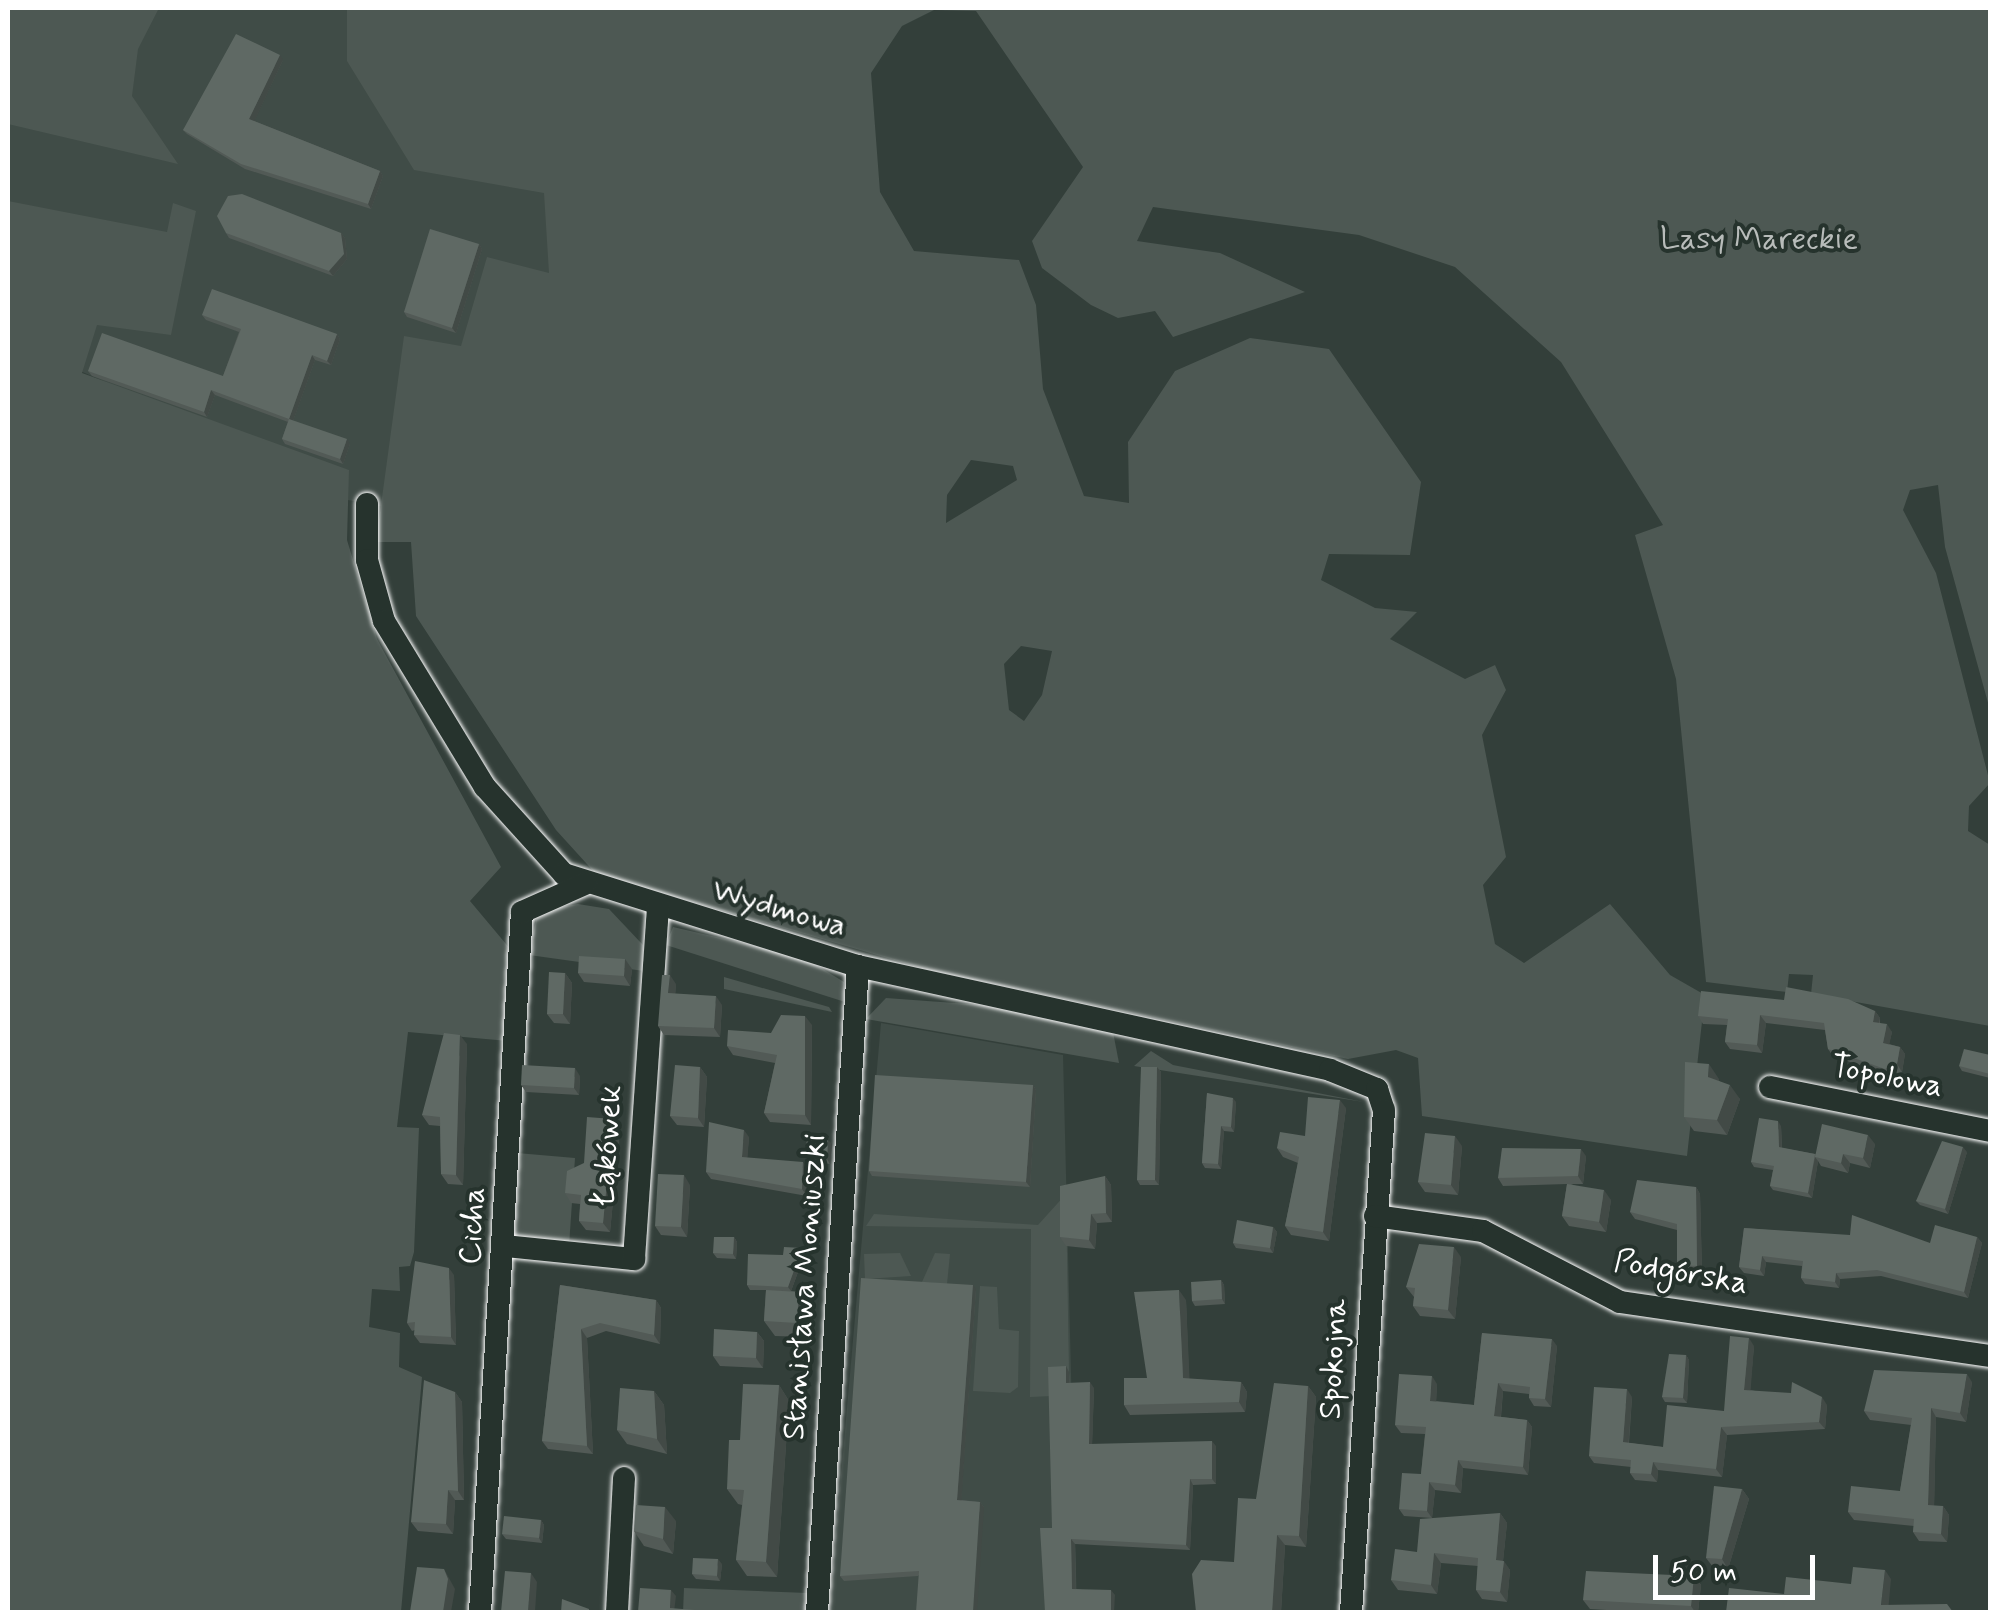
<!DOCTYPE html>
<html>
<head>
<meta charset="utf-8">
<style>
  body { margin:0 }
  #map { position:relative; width:1998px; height:1620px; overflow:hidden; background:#333f3a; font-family:Mynerve,sans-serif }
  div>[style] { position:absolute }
  .built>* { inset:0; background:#404c47 }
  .green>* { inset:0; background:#4d5853 }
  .roads { filter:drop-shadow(0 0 2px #fff) drop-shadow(0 0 2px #fff) }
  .minor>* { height:22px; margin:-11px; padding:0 11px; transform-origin:11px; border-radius:11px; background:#26332d }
  .wall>* { inset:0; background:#525a56 }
  .shaded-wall>* { inset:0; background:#424a46 }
  .building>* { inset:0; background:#5f6964 }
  span { translate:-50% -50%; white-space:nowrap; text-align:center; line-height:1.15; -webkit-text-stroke:8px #26332d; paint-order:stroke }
  .park-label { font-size:32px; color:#b8bcba }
  .street-label { font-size:32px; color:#fff }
  .frame { position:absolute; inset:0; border:10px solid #fff; pointer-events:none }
  .scale { position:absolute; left:1653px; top:1555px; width:162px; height:45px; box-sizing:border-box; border:5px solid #fff; border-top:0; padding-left:12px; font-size:30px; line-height:35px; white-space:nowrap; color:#fff; -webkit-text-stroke:8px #26332d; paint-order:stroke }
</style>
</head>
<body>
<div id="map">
  <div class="built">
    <i style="clip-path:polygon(8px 8px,607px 8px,522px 534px,348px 500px,348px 470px,215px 429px,8px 340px)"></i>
    <i style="clip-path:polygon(881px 1023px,1063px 1055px,1077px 1612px,829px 1612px)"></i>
  </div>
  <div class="green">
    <i style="clip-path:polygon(8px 8px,159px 8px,138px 49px,132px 96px,178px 164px,8px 124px)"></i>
    <i style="clip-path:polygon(evenodd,347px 8px,1990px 8px,1990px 710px,1945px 547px,1938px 485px,1910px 490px,1903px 510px,1936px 573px,1990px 783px,1969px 806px,1968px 831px,1990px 845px,1990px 1026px,1811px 994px,1813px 975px,1789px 974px,1787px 992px,1706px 982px,1676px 679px,1635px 535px,1663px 525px,1561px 362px,1455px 267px,1359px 235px,1153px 207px,1137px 241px,1220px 253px,1305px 292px,1173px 337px,1155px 311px,1118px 318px,1091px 305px,1042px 268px,1032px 241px,1083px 167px,976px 11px,934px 10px,902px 26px,871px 73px,880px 192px,914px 251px,1019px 260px,1036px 305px,1043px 389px,1084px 496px,1129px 503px,1128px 442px,1175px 371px,1250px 338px,1329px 349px,1421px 482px,1410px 555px,1329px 554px,1321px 580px,1375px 608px,1417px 612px,1390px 639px,1465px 679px,1495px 665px,1506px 690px,1482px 735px,1506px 857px,1483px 885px,1495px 944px,1524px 963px,1610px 904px,1670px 975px,1705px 995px,1687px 1156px,1422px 1116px,1418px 1058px,1396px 1050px,1348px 1059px,929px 970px,596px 874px,556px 830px,416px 616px,411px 542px,376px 542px,404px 336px,461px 346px,487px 257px,549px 273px,544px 193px,414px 170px,347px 61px,347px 8px,971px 460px,1013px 466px,1017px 480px,946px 523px,947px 495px,971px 460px,347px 8px,1021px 646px,1052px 651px,1042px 695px,1024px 721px,1009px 710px,1004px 664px,1021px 646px)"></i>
    <i style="clip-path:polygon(8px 201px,167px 232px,173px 203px,196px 211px,171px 335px,97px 325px,82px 373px,349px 470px,347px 540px,377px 639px,501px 867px,470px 901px,511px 950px,508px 1041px,408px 1032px,397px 1127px,419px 1128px,414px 1252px,410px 1266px,399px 1267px,400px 1291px,372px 1289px,369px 1327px,400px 1333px,399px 1367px,422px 1377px,401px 1612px,8px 1612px)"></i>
    <i style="clip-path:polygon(578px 904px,609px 909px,643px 945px,644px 971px,529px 955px,538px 911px)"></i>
    <i style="clip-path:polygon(673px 927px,803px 957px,844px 982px,845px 1002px,666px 945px)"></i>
    <i style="clip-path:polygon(724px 977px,829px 1007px,832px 1012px,724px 989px)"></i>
    <i style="clip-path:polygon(886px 998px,982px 1005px,1113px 1032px,1119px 1063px,866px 1019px)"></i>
    <i style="clip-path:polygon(1151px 1051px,1173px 1065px,1364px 1102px,1134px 1066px)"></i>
    <i style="clip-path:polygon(517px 1153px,575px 1158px,569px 1246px,512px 1242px)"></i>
    <i style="clip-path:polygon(1066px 1194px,1069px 1372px,1052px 1396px,1030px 1397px,1031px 1229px,866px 1226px,874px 1214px,1038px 1225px)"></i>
    <i style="clip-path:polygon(900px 1253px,911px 1276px,865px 1279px,864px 1254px)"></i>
    <i style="clip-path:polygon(935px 1253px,950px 1254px,947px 1284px,922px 1282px)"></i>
    <i style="clip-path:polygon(980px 1286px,997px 1287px,999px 1329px,1019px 1331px,1018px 1387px,1010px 1393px,973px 1391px)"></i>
    <i style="clip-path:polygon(684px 1588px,808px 1593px,806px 1612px,683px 1612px)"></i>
  </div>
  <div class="roads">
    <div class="minor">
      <i style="left:367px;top:504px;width:56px;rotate:90deg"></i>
      <i style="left:367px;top:560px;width:63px;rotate:74.4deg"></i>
      <i style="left:384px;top:621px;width:194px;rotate:58.7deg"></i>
      <i style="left:485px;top:787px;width:118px;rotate:47.8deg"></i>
      <i style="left:564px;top:874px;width:308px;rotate:17.4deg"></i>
      <i style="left:858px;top:966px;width:483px;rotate:12.4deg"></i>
      <i style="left:1330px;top:1070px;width:51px;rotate:22deg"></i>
      <i style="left:1377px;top:1089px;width:22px;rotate:72deg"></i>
      <i style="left:1384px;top:1110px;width:503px;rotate:93.76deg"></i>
      <i style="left:1770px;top:1087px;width:224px;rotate:11.3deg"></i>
      <i style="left:1375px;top:1216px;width:109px;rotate:7.9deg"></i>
      <i style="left:1483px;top:1231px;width:154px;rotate:27.4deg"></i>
      <i style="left:1620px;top:1302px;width:374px;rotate:8.3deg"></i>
      <i style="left:505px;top:1246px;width:130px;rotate:5.8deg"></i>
      <i style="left:634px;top:1259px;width:353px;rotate:-86.1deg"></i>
      <i style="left:480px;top:1612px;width:701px;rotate:-86.57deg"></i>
      <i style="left:522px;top:912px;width:69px;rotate:-24deg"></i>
      <i style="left:617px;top:1612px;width:134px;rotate:-87deg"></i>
      <i style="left:817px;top:1612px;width:647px;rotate:-86.37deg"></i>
    </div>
  </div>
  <div class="wall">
    <i style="clip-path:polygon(283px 60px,254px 121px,380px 171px,383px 176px,371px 209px,245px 169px,187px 134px,183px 130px)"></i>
    <i style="clip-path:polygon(226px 233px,341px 233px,345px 238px,347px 259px,333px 276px,229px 238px)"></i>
    <i style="clip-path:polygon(479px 244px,482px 249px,456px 333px,407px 317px,404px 312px)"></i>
    <i style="clip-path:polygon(202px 315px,337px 334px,340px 339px,331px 365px,315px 360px,293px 421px,350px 444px,343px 464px,285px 444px,282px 439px,288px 422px,215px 395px,207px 417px,92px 376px,88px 371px,223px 376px,239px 332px,206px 320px)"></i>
    <i style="clip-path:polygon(632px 969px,630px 986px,584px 982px,578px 973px)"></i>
    <i style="clip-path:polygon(565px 973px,572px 983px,570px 1024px,554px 1023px,547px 1014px)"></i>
    <i style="clip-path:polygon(676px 984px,675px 994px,722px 1005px,720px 1037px,664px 1035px,658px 1026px)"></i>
    <i style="clip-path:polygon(1875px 1011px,1880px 1018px,1880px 1023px,1892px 1032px,1889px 1044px,1900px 1047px,1905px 1054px,1902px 1072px,1890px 1076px,1833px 1056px,1828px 1049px,1825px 1030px,1766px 1023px,1762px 1053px,1730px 1049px,1725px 1042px,1727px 1025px,1703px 1024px,1698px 1016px)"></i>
    <i style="clip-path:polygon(812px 1025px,811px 1125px,770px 1122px,764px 1113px,775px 1063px,733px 1055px,727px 1046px,771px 1033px)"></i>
    <i style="clip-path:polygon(467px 1044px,463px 1185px,448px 1184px,441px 1174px,440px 1126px,429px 1125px,422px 1115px)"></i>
    <i style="clip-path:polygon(1990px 1055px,1990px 1078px,1962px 1071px,1959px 1066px)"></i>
    <i style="clip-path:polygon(700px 1067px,707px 1077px,704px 1127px,677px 1125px,670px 1116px)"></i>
    <i style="clip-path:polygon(1157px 1067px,1161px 1072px,1159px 1185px,1140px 1185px,1137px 1180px)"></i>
    <i style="clip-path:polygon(580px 1076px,579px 1095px,526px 1092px,521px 1085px)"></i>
    <i style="clip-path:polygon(1719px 1079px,1719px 1081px,1740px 1099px,1727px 1135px,1694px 1131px,1684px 1117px)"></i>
    <i style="clip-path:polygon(1033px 1085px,1036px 1090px,1030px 1187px,872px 1176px,869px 1171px)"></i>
    <i style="clip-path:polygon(1207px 1093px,1236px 1102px,1234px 1132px,1224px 1131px,1221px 1169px,1205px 1168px,1202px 1163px)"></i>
    <i style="clip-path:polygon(1346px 1108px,1329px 1241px,1291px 1235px,1285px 1226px,1298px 1163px,1283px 1157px,1277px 1148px,1305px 1136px)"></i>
    <i style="clip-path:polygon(1781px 1126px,1782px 1148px,1815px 1154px,1875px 1144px,1870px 1168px,1850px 1163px,1848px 1173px,1821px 1166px,1818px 1161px,1812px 1198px,1773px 1190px,1770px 1186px,1773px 1170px,1754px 1167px,1751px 1162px)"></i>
    <i style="clip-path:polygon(620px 1129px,610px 1232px,586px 1230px,579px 1221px,580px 1204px,571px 1203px,565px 1193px,584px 1163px)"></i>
    <i style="clip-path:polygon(749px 1137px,747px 1158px,808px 1169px,807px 1196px,711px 1179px,706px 1172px)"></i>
    <i style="clip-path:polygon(832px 1144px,830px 1164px,809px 1162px,805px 1157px)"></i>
    <i style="clip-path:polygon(1462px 1146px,1458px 1195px,1425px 1192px,1418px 1182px)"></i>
    <i style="clip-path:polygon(1967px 1152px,1948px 1214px,1920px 1205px,1916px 1201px)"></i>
    <i style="clip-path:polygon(1586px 1156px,1583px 1184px,1571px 1184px,1611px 1200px,1606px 1232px,1569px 1226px,1562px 1216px,1567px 1184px,1503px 1186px,1498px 1178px)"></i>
    <i style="clip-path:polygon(1105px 1176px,1111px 1185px,1112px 1222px,1097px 1223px,1095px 1249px,1066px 1246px,1060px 1237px)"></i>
    <i style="clip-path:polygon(690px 1185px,687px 1237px,661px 1235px,655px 1226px)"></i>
    <i style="clip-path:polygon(1696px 1187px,1700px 1194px,1702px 1273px,1682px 1272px,1677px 1265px,1677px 1230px,1635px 1219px,1630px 1212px)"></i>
    <i style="clip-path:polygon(1273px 1227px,1277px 1232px,1273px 1253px,1236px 1248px,1233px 1243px)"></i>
    <i style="clip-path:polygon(1744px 1228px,1930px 1243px,1977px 1237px,1982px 1243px,1968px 1298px,1881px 1276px,1840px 1279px,1839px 1288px,1805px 1284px,1801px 1278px,1802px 1266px,1766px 1262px,1764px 1276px,1744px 1273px,1739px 1267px)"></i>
    <i style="clip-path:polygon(734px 1237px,737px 1242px,736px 1259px,717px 1258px,713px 1253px)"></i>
    <i style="clip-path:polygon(802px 1248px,805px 1253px,791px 1291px,799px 1292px,809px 1306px,807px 1337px,775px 1336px,764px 1321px,766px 1290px,750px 1290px,747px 1285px,783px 1255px)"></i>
    <i style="clip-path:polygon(1461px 1257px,1455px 1319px,1420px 1316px,1413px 1306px,1414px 1297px,1406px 1287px)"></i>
    <i style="clip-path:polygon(454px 1275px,456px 1345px,420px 1343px,414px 1335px,415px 1330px,412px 1331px,407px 1323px)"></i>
    <i style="clip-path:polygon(1221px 1280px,1224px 1285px,1225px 1304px,1195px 1306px,1192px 1301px)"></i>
    <i style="clip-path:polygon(560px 1285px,656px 1300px,661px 1308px,660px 1344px,606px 1331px,587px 1338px,593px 1454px,548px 1449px,542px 1441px)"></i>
    <i style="clip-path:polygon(976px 1289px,961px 1500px,980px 1502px,984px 1507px,918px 1576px,844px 1581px,840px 1576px)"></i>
    <i style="clip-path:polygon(1186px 1300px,1189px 1379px,1241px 1382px,1247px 1392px,1245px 1412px,1130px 1415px,1124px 1405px,1147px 1378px)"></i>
    <i style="clip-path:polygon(757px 1332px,764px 1341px,763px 1368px,720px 1366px,713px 1356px)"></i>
    <i style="clip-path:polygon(1482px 1333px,1557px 1346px,1551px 1407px,1534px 1406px,1529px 1398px,1529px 1394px,1503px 1391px,1501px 1417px,1527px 1420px,1532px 1427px,1528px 1475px,1463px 1468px,1461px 1493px,1435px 1490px,1432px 1518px,1404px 1516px,1399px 1509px,1421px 1474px,1425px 1434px,1401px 1433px,1395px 1425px,1437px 1384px,1436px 1401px,1474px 1405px)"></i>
    <i style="clip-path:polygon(1754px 1346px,1750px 1390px,1827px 1405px,1825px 1429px,1727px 1435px,1722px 1477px,1658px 1470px,1657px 1482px,1635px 1480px,1630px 1473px,1631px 1467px,1594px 1463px,1589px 1456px,1632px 1397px,1629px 1443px,1663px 1447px,1724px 1411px)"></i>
    <i style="clip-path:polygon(1686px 1355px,1689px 1360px,1687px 1403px,1665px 1402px,1662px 1397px)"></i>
    <i style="clip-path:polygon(1069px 1372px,1070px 1383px,1094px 1388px,1092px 1444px,1216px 1446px,1216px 1484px,1193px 1485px,1190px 1550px,1075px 1544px,1076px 1589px,1115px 1595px,1045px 1612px,1052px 1528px)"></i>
    <i style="clip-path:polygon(1972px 1382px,1966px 1422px,1936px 1417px,1934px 1506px,1943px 1506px,1949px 1515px,1947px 1542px,1919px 1541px,1913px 1532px,1914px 1526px,1854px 1520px,1848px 1512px,1900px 1491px,1911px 1425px,1870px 1420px,1864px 1411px)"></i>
    <i style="clip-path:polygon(779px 1385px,789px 1401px,777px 1577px,747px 1576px,736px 1560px,742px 1505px,738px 1504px,727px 1489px,740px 1440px)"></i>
    <i style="clip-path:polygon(1308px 1386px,1316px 1397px,1306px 1547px,1285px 1545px,1281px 1612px,1196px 1612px,1234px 1562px,1256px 1499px)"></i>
    <i style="clip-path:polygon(654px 1391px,664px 1405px,667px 1454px,627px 1444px,617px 1430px)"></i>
    <i style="clip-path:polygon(455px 1392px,462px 1402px,464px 1500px,455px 1500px,453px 1534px,418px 1531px,411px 1522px)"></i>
    <i style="clip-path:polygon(1742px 1489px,1749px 1499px,1728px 1569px,1713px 1567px,1706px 1558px)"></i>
    <i style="clip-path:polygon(1500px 1513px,1507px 1523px,1503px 1561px,1510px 1570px,1507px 1602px,1482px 1599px,1476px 1590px,1478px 1566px,1441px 1563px,1437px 1594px,1398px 1590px,1391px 1580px,1417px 1552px)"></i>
    <i style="clip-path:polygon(541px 1520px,544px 1525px,542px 1543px,506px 1539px,502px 1534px)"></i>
    <i style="clip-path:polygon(676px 1521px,673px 1554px,644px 1546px,634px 1531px)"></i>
    <i style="clip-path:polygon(722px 1564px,720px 1581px,696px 1579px,692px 1574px)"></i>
    <i style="clip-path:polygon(1694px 1576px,1701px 1585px,1698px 1612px,1639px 1612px,1590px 1609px,1583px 1600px)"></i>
  </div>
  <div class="shaded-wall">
    <i style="clip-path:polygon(280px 55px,283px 60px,253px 124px,249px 119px)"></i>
    <i style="clip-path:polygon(380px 171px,383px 176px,371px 209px,368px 204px)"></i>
    <i style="clip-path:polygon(341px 233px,345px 238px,347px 259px,333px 276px,329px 271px)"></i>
    <i style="clip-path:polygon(479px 244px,482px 249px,456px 333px,452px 328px)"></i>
    <i style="clip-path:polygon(337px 334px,340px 339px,331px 365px,327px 361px)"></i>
    <i style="clip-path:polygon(312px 355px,315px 360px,292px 424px,289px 419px)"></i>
    <i style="clip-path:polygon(211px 390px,215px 395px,207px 417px,204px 412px)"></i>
    <i style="clip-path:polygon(347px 439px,350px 444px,343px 464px,340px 459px)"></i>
    <i style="clip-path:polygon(625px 959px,632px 969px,630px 986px,624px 976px)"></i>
    <i style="clip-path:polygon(565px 973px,572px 983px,570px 1024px,563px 1014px)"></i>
    <i style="clip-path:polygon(670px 975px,676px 984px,675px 1002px,668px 993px)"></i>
    <i style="clip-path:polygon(716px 996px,722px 1005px,720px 1037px,714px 1028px)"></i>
    <i style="clip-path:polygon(1875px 1011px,1880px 1018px,1878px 1029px,1873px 1022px)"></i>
    <i style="clip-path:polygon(1760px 1015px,1766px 1023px,1762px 1053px,1757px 1045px)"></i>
    <i style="clip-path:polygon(805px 1016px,812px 1025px,811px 1125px,805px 1115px)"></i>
    <i style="clip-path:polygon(1887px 1024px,1892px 1032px,1888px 1050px,1883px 1043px)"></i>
    <i style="clip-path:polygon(460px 1035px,467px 1044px,463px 1185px,456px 1175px)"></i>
    <i style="clip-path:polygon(1900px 1047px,1905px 1054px,1902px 1072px,1897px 1064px)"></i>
    <i style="clip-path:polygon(1709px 1064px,1719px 1079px,1718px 1092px,1708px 1077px)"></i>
    <i style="clip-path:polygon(700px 1067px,707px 1077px,704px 1127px,698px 1118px)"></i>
    <i style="clip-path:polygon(1157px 1067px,1161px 1072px,1159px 1185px,1155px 1180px)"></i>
    <i style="clip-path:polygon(575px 1068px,580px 1076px,579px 1095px,574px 1088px)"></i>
    <i style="clip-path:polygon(1033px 1085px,1036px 1090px,1030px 1187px,1026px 1182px)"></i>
    <i style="clip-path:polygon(1730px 1085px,1740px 1099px,1727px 1135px,1717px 1120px)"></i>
    <i style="clip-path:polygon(1233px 1098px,1236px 1102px,1234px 1132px,1231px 1127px)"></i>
    <i style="clip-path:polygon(1340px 1100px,1346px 1108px,1329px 1241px,1323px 1232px)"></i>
    <i style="clip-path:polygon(613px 1119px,620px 1129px,610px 1232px,603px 1223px)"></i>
    <i style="clip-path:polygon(1778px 1121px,1781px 1126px,1782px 1152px,1779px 1147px)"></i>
    <i style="clip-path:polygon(1221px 1126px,1224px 1131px,1221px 1169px,1218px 1164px)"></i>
    <i style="clip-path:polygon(744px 1130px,749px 1137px,747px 1165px,742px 1157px)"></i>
    <i style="clip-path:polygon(1868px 1135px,1875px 1144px,1870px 1168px,1863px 1158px)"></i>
    <i style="clip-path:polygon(1455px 1136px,1462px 1146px,1458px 1195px,1451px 1185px)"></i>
    <i style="clip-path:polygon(828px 1140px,832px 1144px,830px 1164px,827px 1159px)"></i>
    <i style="clip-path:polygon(1963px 1147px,1967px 1152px,1948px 1214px,1945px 1209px)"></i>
    <i style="clip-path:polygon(1581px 1149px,1586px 1156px,1583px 1184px,1578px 1176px)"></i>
    <i style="clip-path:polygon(1843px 1154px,1850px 1163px,1848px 1173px,1841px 1163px)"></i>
    <i style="clip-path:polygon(1815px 1157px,1818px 1161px,1812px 1198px,1808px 1193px)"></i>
    <i style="clip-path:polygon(803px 1162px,808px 1169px,807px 1196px,802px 1189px)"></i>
    <i style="clip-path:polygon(684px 1175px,690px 1185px,687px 1237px,681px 1227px)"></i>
    <i style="clip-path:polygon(1105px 1176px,1111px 1185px,1112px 1222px,1106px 1213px)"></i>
    <i style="clip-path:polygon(1696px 1187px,1700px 1194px,1702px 1273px,1697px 1266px)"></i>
    <i style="clip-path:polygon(1604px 1190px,1611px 1200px,1606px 1232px,1599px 1222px)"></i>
    <i style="clip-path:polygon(1091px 1214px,1097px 1223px,1095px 1249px,1089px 1240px)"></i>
    <i style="clip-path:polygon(1273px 1227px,1277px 1232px,1273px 1253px,1270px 1248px)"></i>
    <i style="clip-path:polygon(734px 1237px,737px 1242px,736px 1259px,733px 1254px)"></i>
    <i style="clip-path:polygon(1977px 1237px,1982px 1243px,1968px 1298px,1964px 1292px)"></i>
    <i style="clip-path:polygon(1454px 1247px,1461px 1257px,1455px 1319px,1448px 1310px)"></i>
    <i style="clip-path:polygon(802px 1248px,805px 1253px,791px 1291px,788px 1287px)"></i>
    <i style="clip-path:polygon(1762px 1256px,1766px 1262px,1764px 1276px,1760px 1270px)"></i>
    <i style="clip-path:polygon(449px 1268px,454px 1275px,456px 1345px,451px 1337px)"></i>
    <i style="clip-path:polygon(1836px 1273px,1840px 1279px,1839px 1288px,1835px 1282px)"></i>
    <i style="clip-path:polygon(1221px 1280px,1224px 1285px,1225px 1304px,1222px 1299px)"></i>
    <i style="clip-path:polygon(973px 1285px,976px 1289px,961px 1505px,957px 1500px)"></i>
    <i style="clip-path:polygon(1179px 1290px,1186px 1300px,1190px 1388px,1183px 1378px)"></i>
    <i style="clip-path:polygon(799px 1292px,809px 1306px,807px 1337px,797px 1323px)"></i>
    <i style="clip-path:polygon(656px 1300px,661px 1308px,660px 1344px,654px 1335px)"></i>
    <i style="clip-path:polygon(581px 1329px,587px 1338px,593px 1454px,587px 1446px)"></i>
    <i style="clip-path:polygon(757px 1332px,764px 1341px,763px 1368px,756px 1358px)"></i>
    <i style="clip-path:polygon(1749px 1338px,1754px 1346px,1750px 1398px,1744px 1390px)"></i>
    <i style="clip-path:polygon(1552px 1339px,1557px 1346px,1551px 1407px,1545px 1399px)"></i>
    <i style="clip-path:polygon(1686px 1355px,1689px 1360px,1687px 1403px,1683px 1398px)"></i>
    <i style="clip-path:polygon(1066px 1366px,1069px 1372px,1070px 1388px,1066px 1383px)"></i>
    <i style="clip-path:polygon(1967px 1374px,1972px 1382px,1966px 1422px,1960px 1413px)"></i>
    <i style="clip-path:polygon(1432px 1376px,1437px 1384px,1436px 1408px,1430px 1401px)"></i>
    <i style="clip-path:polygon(1090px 1382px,1094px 1388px,1092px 1449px,1089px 1444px)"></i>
    <i style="clip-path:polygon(1241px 1382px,1247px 1392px,1245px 1412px,1239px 1402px)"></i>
    <i style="clip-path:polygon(1498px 1383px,1503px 1391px,1500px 1424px,1494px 1416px)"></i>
    <i style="clip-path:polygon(779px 1385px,789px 1401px,777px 1577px,766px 1562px)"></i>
    <i style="clip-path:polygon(1308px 1386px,1316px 1397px,1306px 1547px,1299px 1536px)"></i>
    <i style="clip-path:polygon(1627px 1389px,1632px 1397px,1628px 1450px,1623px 1442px)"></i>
    <i style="clip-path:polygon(654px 1391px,664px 1405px,667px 1454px,657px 1439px)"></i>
    <i style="clip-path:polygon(455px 1392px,462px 1402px,464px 1500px,458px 1491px)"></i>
    <i style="clip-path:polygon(1822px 1397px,1827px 1405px,1825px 1429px,1819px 1422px)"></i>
    <i style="clip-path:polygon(1931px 1408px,1936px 1417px,1934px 1514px,1928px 1505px)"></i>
    <i style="clip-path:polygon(1527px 1420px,1532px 1427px,1528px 1475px,1523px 1467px)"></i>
    <i style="clip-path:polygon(1721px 1427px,1727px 1435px,1722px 1477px,1716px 1469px)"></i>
    <i style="clip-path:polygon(1212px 1441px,1216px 1446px,1216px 1484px,1212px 1479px)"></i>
    <i style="clip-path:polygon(1458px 1460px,1463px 1468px,1461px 1493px,1455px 1485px)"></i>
    <i style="clip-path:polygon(1653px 1462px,1658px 1470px,1657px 1482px,1651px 1474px)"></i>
    <i style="clip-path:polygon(1190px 1479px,1193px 1485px,1190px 1550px,1186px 1545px)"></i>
    <i style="clip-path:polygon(1429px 1482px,1435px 1490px,1432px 1518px,1427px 1511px)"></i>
    <i style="clip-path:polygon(1742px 1489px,1749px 1499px,1728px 1569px,1722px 1559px)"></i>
    <i style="clip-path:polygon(448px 1490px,455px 1500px,453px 1534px,446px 1524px)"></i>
    <i style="clip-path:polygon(980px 1502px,984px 1507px,977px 1612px,973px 1612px)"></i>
    <i style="clip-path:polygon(1943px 1506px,1949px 1515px,1947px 1542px,1941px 1534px)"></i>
    <i style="clip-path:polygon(665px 1507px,676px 1521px,673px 1554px,663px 1539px)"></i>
    <i style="clip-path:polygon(1500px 1513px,1507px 1523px,1502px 1570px,1496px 1560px)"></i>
    <i style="clip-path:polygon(541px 1520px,544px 1525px,542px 1543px,539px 1538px)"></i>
    <i style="clip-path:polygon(1277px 1535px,1285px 1545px,1281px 1612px,1272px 1612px)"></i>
    <i style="clip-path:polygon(1071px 1539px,1075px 1544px,1076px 1594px,1072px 1589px)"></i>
    <i style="clip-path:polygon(1434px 1553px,1441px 1563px,1437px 1594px,1431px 1585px)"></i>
    <i style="clip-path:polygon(718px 1559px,722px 1564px,720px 1581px,717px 1576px)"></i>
    <i style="clip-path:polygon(1504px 1561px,1510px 1570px,1507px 1602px,1500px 1592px)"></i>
    <i style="clip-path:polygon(444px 1569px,455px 1589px,451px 1612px,443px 1612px)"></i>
    <i style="clip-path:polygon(1885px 1570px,1891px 1579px,1888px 1612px,1881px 1605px)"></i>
    <i style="clip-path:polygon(531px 1573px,537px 1582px,535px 1612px,528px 1612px)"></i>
    <i style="clip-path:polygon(1694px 1576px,1701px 1585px,1698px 1612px,1695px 1612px,1691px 1606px)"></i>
    <i style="clip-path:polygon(671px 1590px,676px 1596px,674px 1612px,670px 1608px)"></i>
    <i style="clip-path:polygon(1111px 1590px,1115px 1595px,1114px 1612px,1111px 1612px)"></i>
  </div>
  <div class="building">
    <i style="clip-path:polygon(236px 34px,280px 55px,249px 119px,380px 171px,368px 204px,241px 164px,183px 130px)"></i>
    <i style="clip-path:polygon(242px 194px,341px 233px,344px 254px,329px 271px,226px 233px,217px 216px,228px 196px)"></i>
    <i style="clip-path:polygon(430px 229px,479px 244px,452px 328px,404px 312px)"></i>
    <i style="clip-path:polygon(212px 289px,337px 334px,327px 361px,312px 355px,289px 419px,211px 390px,204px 412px,88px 371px,102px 333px,223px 376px,241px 329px,202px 315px)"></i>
    <i style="clip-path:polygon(289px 419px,347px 439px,340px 459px,282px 439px)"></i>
    <i style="clip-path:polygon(579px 956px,625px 959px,624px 976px,578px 973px)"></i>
    <i style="clip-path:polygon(549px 972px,565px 973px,563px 1014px,547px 1014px)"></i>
    <i style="clip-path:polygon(662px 975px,670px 975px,668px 993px,716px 996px,714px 1028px,658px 1026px)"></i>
    <i style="clip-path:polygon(1786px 987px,1848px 999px,1875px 1011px,1873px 1022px,1887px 1024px,1883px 1043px,1900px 1047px,1897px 1064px,1885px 1069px,1828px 1049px,1824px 1023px,1760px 1015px,1757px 1045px,1725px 1042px,1728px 1019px,1698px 1016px,1701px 991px,1784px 1000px)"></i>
    <i style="clip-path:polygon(781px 1015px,805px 1016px,805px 1115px,764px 1113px,777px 1055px,727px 1046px,728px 1030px,771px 1033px)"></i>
    <i style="clip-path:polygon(444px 1033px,460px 1035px,456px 1175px,441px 1174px,440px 1117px,422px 1115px)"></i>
    <i style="clip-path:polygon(1964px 1049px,1990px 1055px,1990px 1074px,1959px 1066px)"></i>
    <i style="clip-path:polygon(1685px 1062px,1709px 1064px,1708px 1077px,1730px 1085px,1717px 1120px,1684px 1117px)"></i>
    <i style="clip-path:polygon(522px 1065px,575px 1068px,574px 1088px,521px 1085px)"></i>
    <i style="clip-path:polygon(675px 1065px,700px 1067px,698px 1118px,670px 1116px)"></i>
    <i style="clip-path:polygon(1141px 1067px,1157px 1067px,1155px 1180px,1137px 1180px)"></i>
    <i style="clip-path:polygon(875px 1075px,1033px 1085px,1026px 1182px,869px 1171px)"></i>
    <i style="clip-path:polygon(1207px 1093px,1233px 1098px,1231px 1127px,1221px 1126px,1218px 1164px,1202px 1163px)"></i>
    <i style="clip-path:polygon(1308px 1097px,1340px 1100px,1323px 1232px,1285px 1226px,1299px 1157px,1277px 1148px,1280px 1132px,1305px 1136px)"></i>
    <i style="clip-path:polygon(587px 1117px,613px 1119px,603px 1223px,579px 1221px,581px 1195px,565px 1193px,567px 1171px,584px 1163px)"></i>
    <i style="clip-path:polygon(1759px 1118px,1778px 1121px,1779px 1147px,1815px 1154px,1808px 1193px,1770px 1186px,1774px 1166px,1751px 1162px)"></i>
    <i style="clip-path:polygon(709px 1122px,744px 1130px,742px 1157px,803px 1162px,802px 1189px,706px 1172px)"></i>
    <i style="clip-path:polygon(1822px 1124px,1868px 1135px,1863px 1158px,1843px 1154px,1841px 1163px,1815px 1157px)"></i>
    <i style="clip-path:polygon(1425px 1133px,1455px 1136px,1451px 1185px,1418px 1182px)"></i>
    <i style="clip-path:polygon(807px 1138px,828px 1140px,827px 1159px,805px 1157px)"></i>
    <i style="clip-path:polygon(1942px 1141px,1963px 1147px,1945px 1209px,1916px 1201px)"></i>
    <i style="clip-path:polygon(1502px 1148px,1581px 1149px,1578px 1176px,1498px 1178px)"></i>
    <i style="clip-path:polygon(658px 1174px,684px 1175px,681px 1227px,655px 1226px)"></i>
    <i style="clip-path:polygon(1105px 1176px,1106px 1213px,1091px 1214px,1089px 1240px,1060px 1237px,1060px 1186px)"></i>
    <i style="clip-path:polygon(1637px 1180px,1696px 1187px,1697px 1266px,1677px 1265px,1677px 1224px,1630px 1212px)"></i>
    <i style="clip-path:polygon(1567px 1184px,1604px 1190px,1599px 1222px,1562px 1216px)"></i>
    <i style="clip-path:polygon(1852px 1215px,1930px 1243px,1935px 1225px,1977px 1237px,1964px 1292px,1877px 1270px,1836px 1273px,1835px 1282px,1801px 1278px,1803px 1261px,1762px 1256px,1760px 1270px,1739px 1267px,1744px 1228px,1850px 1235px)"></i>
    <i style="clip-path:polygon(1237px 1220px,1273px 1227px,1270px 1248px,1233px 1243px)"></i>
    <i style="clip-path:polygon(714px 1237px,734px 1237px,733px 1254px,713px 1253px)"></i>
    <i style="clip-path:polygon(1419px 1244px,1454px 1247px,1448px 1310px,1413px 1306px,1415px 1288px,1406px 1287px)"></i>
    <i style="clip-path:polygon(784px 1247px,802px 1248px,788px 1287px,747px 1285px,748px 1254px,783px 1255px)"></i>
    <i style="clip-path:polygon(415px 1261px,449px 1268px,451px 1337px,414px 1335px,415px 1322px,407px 1323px)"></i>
    <i style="clip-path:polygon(861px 1278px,973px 1285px,957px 1500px,980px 1502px,973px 1612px,916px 1612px,919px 1571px,840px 1576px)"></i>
    <i style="clip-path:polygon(1221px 1280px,1222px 1299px,1192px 1301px,1191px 1282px)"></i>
    <i style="clip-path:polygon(560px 1285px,656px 1300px,654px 1335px,600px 1323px,581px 1329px,587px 1446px,542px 1441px)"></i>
    <i style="clip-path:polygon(766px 1290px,799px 1292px,797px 1323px,764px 1321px)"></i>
    <i style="clip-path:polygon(1179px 1290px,1183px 1378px,1241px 1382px,1239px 1402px,1124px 1405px,1124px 1378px,1147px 1378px,1134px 1292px)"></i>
    <i style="clip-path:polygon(714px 1329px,757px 1332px,756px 1358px,713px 1356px)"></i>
    <i style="clip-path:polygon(1482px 1333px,1552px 1339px,1545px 1399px,1529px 1398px,1530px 1387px,1498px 1383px,1494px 1416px,1527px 1420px,1523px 1467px,1458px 1460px,1455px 1485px,1429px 1482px,1427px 1511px,1399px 1509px,1402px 1473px,1421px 1474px,1426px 1427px,1395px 1425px,1399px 1374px,1432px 1376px,1430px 1401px,1474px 1405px)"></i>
    <i style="clip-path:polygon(1730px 1336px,1749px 1338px,1744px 1390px,1791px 1393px,1792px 1382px,1822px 1397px,1819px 1422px,1721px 1427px,1716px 1469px,1653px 1462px,1651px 1474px,1630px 1473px,1631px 1460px,1589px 1456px,1594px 1387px,1627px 1389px,1623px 1442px,1663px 1447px,1667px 1405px,1724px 1411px)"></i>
    <i style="clip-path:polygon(1669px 1354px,1686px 1355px,1683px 1398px,1662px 1397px)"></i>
    <i style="clip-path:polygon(1066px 1366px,1066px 1383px,1090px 1382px,1089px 1444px,1212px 1441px,1212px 1479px,1190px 1479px,1186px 1545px,1071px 1539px,1072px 1589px,1111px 1590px,1111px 1612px,1045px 1612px,1040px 1528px,1052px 1528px,1048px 1367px)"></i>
    <i style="clip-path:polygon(1874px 1370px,1967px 1374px,1960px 1413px,1931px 1408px,1928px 1505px,1943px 1506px,1941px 1534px,1913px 1532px,1914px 1519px,1848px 1512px,1851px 1486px,1900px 1491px,1912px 1418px,1864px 1411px)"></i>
    <i style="clip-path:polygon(424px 1380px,455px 1392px,458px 1491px,448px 1490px,446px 1524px,411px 1522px)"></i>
    <i style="clip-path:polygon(1274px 1383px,1308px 1386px,1299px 1536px,1277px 1535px,1272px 1612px,1196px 1612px,1192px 1574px,1201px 1560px,1234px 1562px,1238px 1498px,1256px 1499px)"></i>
    <i style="clip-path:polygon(743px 1384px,779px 1385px,766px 1562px,736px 1560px,744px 1490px,727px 1489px,729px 1440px,740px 1440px)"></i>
    <i style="clip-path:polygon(620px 1388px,654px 1391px,657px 1439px,617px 1430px)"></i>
    <i style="clip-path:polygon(1714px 1486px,1742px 1489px,1722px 1559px,1706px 1558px)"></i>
    <i style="clip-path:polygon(636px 1505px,665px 1507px,663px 1539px,634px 1531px)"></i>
    <i style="clip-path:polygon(1500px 1513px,1496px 1560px,1504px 1561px,1500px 1592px,1476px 1590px,1478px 1558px,1434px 1553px,1431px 1585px,1391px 1580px,1395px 1549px,1417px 1552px,1420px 1519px)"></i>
    <i style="clip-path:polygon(504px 1516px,541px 1520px,539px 1538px,502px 1534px)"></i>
    <i style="clip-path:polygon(693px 1558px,718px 1559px,717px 1576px,692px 1574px)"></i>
    <i style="clip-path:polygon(417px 1567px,444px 1569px,448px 1579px,443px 1612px,410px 1612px)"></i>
    <i style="clip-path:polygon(1853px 1567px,1885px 1570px,1881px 1605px,1947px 1604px,1953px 1612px,1726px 1612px,1729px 1588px,1784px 1594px,1786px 1577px,1851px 1584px)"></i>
    <i style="clip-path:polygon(505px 1571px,531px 1573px,528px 1612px,501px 1612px)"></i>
    <i style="clip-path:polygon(1586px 1571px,1694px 1576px,1691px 1606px,1583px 1600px)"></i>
    <i style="clip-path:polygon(640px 1588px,671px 1590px,670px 1608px,707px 1611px,707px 1612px,638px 1612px)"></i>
    <i style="clip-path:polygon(562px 1599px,589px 1609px,589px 1612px,561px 1612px)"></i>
  </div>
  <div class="park-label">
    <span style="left:1759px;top:239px">Lasy Mareckie</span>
  </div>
  <div class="street-label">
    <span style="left:779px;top:909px;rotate:16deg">Wydmowa</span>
    <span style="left:1887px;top:1077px;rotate:11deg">Topolowa</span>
    <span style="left:608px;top:1146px;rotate:-86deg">Łąkówek</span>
    <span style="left:473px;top:1226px;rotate:-87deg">Cicha</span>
    <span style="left:1681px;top:1273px;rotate:10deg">Podgórska</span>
    <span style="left:805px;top:1287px;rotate:-86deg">Stanisława Moniuszki</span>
    <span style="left:1334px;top:1359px;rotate:-87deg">Spokojna</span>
  </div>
  <div class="frame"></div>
  <div class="scale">50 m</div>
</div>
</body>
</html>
